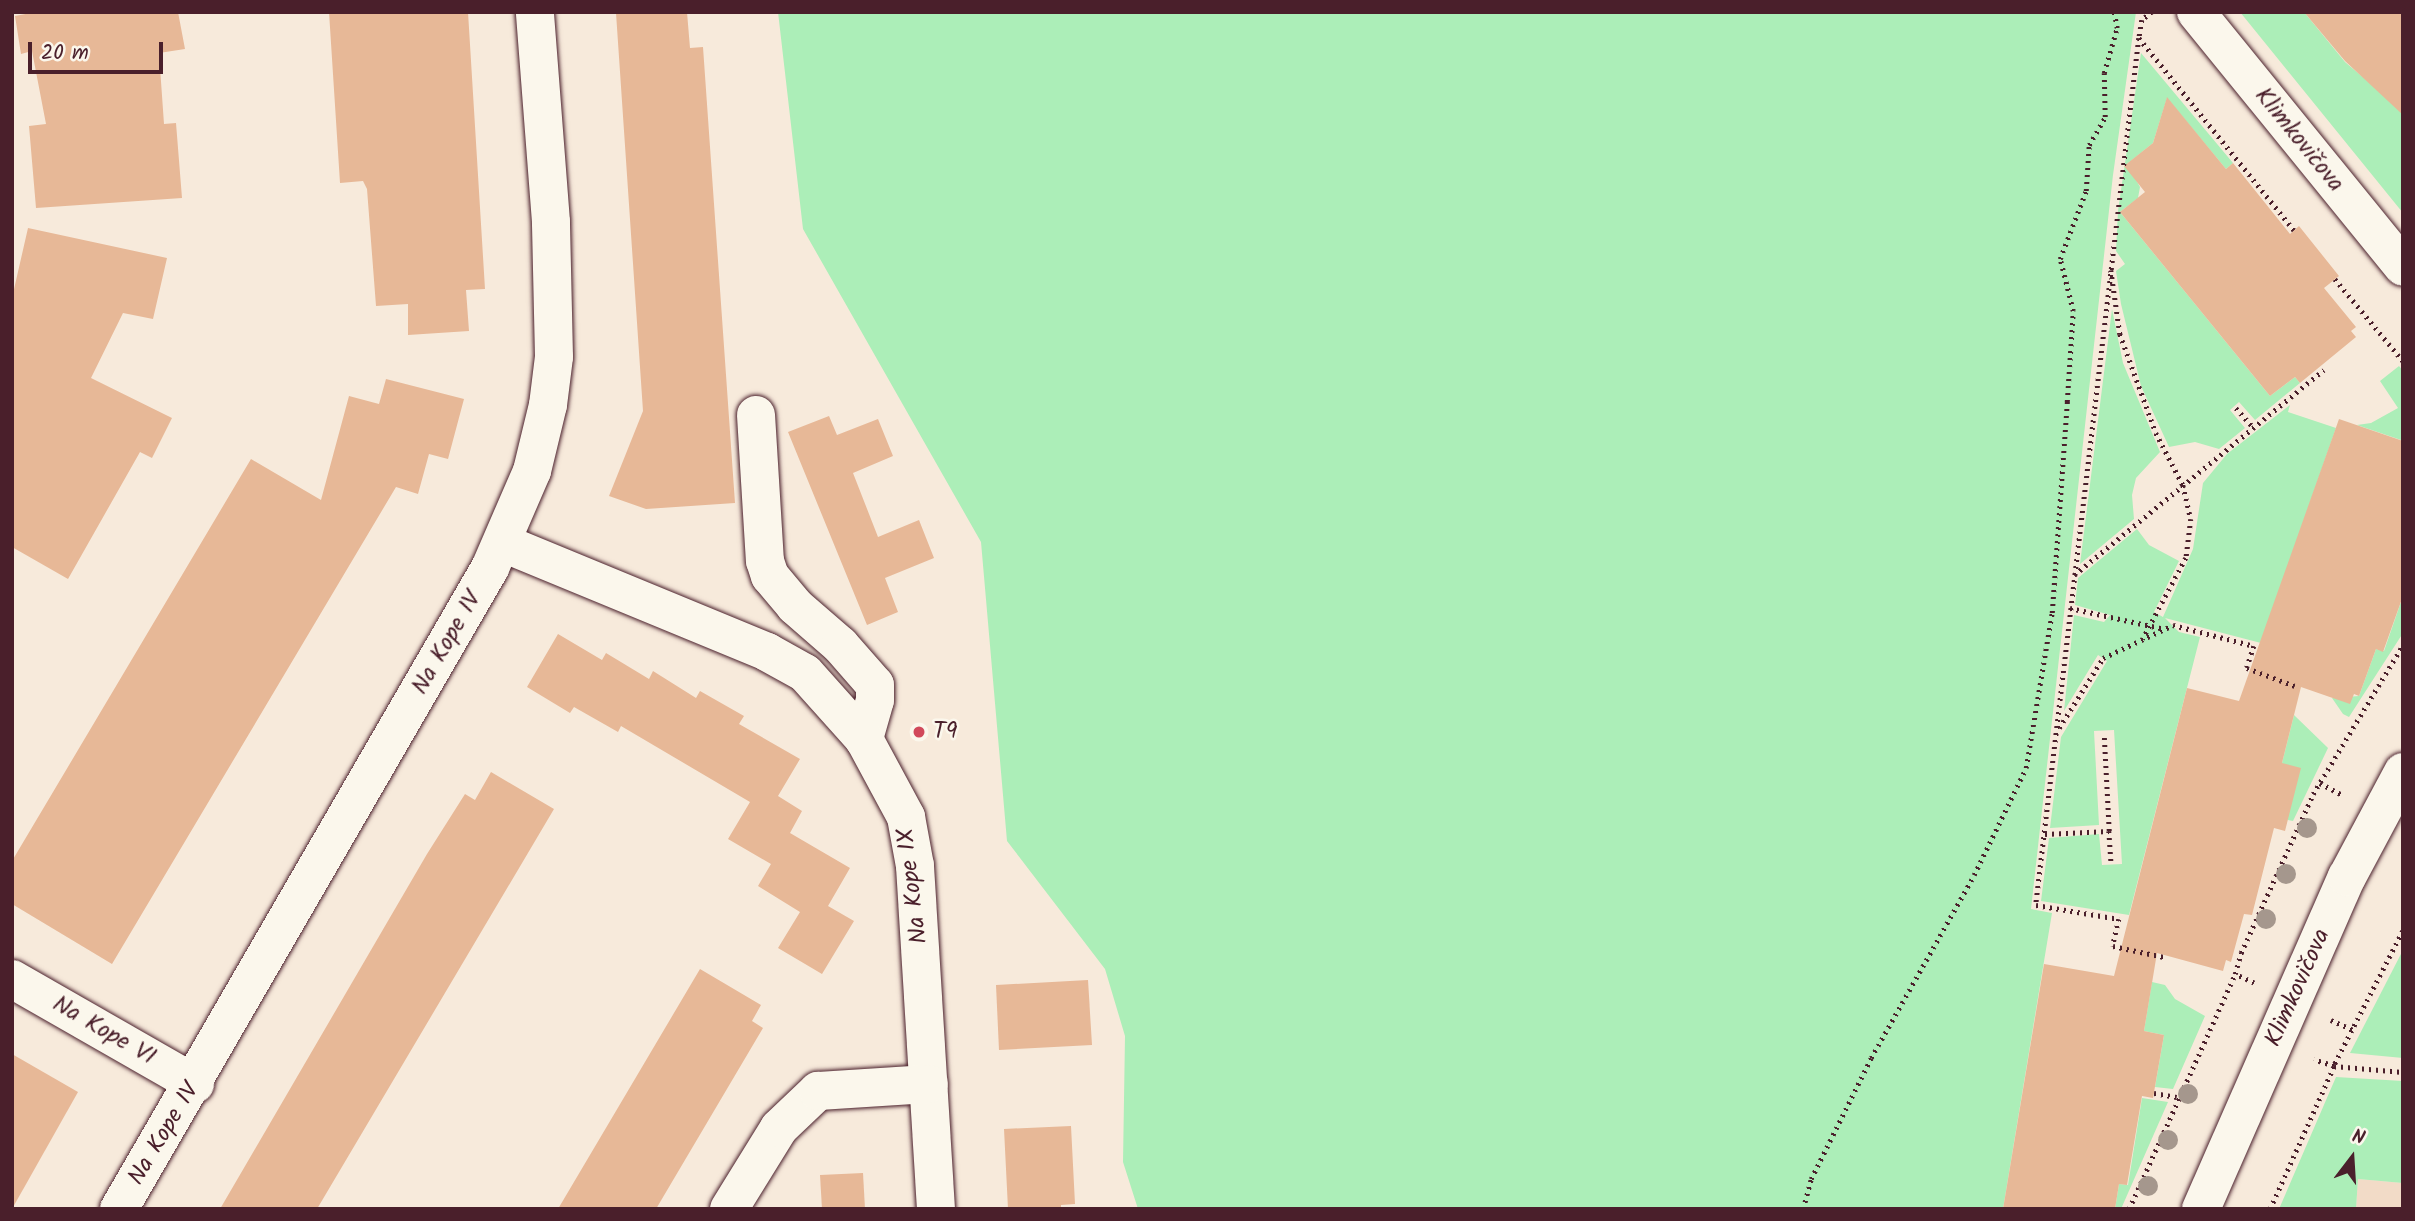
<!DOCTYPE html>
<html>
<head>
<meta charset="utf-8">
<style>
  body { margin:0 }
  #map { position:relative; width:2415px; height:1221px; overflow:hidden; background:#f7eadb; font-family:Kalam,sans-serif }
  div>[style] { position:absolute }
  .built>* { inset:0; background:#f2dbc7 }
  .green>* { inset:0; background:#aceeb8 }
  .building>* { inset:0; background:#e7b897 }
  .path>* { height:4.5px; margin-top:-2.25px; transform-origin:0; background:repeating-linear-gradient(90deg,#4a1f2b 0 2px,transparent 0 7px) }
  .roads { filter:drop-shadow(0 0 2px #4a1f2b) drop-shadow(0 0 2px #4a1f2b) }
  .minor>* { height:38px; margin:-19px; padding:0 19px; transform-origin:19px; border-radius:19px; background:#fbf7ec }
  .trees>* { width:20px; height:20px; margin:-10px; border-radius:50%; background:#a5978d }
  .dots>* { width:19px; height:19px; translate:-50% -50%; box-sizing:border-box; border:4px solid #fbf7ec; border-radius:50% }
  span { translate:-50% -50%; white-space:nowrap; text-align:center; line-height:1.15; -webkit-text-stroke:5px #fbf7ec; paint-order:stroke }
  .street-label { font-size:24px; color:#4a1f2b }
  .poi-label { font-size:24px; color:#4a1f2b }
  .left { translate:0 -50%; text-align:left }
  .frame { position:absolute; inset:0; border:14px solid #4a1f2b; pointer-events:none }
  .north { position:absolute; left:2317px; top:1123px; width:70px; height:70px; -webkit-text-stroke:5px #fbf7ec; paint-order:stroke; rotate:17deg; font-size:19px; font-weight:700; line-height:28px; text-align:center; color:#4a1f2b }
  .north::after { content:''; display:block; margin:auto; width:24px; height:32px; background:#4a1f2b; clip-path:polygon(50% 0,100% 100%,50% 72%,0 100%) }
  .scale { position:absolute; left:28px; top:42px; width:135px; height:32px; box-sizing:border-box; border:4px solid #4a1f2b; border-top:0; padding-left:9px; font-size:21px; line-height:24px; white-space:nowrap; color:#4a1f2b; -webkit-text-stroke:5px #fbf7ec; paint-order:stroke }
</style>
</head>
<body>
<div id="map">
  <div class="built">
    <i style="clip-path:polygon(2358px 1179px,2403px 1183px,2403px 1209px,2356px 1209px)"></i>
  </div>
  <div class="green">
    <i style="clip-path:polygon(778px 12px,2136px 12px,2113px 175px,2031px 909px,2052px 913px,2003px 1209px,1138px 1209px,1123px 1162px,1125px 1036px,1105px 969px,1007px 841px,981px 542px,803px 229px)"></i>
    <i style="clip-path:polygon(2240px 12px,2304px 12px,2345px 62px,2403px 111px,2403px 213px)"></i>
    <i style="clip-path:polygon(2141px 53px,2233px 163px,2226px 169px,2167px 98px,2153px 143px,2127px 164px,2140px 187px,2138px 198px,2120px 212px,2270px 396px,2295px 377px,2300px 383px,2255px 420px,2239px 402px,2230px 410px,2245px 428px,2219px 449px,2195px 442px,2169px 447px,2141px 386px,2121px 304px,2116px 271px,2125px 264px,2116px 251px,2118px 211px)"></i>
    <i style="clip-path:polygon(2112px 309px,2123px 363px,2160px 452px,2136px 478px,2132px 495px,2134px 519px,2080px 564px)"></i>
    <i style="clip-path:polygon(2399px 366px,2403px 371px,2401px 440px,2357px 425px,2371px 423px,2398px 408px,2380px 381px)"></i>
    <i style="clip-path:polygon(2290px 405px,2288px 412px,2336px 428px,2261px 643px,2165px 618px,2179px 632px,2200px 637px,2129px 915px,2041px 901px,2049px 838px,2099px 834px,2102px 865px,2122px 864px,2114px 730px,2094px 731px,2099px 825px,2050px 828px,2061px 737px,2107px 661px,2098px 655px,2064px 711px,2074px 615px,2104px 622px,2110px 615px,2075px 605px,2078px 578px,2137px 529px,2149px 545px,2179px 561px,2154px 612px,2163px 617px,2193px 549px,2203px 483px,2227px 454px)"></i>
    <i style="clip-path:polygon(2403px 596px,2403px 633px,2349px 717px,2343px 714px,2332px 698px,2359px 696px,2376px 649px,2384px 651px)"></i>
    <i style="clip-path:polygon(2294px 715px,2328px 748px,2293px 821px,2288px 820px,2282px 763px)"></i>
    <i style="clip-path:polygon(2403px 950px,2403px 1058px,2350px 1053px)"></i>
    <i style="clip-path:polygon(2152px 982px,2165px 985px,2175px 999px,2205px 1016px,2173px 1089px,2155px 1087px,2164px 1035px,2144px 1031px)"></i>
    <i style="clip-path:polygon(2336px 1077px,2403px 1081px,2403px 1183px,2358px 1179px,2356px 1209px,2279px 1209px)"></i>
    <i style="clip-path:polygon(2142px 1098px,2168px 1102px,2121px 1209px,2115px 1209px,2119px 1184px,2128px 1185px)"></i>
  </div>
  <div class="building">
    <i style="clip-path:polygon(36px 12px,178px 12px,185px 49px,159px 53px,164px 124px,176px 123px,182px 198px,36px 208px,29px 126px,46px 124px,32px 51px,21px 54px,15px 16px)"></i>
    <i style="clip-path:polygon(329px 12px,468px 12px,485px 289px,466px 290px,469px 331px,408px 335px,408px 304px,376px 306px,367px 189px,363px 181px,340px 183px)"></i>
    <i style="clip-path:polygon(687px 12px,690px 48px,703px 47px,735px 503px,646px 509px,609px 496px,643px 411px,616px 13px)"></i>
    <i style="clip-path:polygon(2304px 12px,2403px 12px,2403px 115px,2345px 61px)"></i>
    <i style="clip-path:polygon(2167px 97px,2226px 169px,2233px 163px,2290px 234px,2299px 226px,2339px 276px,2324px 288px,2356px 327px,2351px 331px,2356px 337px,2300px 383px,2295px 377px,2270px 396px,2120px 212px,2145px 192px,2124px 166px,2153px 143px)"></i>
    <i style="clip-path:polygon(28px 228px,167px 258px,153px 319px,123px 313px,91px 378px,172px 418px,152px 458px,140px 452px,68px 579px,12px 547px,12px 298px)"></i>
    <i style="clip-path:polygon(386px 379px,464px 399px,448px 459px,429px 454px,418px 494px,396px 487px,112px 964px,12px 904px,12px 861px,251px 459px,321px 500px,349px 396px,379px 404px)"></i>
    <i style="clip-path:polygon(829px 416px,837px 435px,878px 419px,893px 456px,853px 473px,878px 537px,919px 520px,934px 558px,885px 578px,898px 612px,867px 625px,788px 432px)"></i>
    <i style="clip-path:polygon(2339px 419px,2403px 441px,2403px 596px,2383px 652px,2376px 649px,2359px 696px,2354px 694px,2350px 704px,2301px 687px,2282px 763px,2301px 768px,2285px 831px,2274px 828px,2252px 915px,2244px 914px,2231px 962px,2226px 960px,2223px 971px,2157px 953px,2144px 1031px,2164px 1035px,2153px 1098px,2142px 1096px,2127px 1185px,2119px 1184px,2115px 1209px,2003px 1209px,2044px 964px,2114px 976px,2187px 688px,2239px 701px)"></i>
    <i style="clip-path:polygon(558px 634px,602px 660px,606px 653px,649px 679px,653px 671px,696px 698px,700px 691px,744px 716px,739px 724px,800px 759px,778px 796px,802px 811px,790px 833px,850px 868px,828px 906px,854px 921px,822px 974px,778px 948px,800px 912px,758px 886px,771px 864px,728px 839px,750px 802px,621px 726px,618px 732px,574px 707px,570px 713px,527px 687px)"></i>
    <i style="clip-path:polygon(491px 772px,554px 809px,317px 1209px,220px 1209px,427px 854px,465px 794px,475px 800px)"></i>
    <i style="clip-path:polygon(700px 969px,761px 1005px,752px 1021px,763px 1028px,656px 1209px,558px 1209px)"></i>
    <i style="clip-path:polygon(1088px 980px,1092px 1045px,999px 1050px,996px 985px)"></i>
    <i style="clip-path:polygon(12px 1054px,78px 1092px,12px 1209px)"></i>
    <i style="clip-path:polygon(1071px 1126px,1075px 1204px,1061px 1205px,1061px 1209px,1008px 1209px,1004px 1129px)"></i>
    <i style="clip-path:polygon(863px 1173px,865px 1209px,822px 1209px,820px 1175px)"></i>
  </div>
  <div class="path">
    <i style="left:2152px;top:12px;width:13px;rotate:141deg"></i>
    <i style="left:2142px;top:20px;width:18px;rotate:99deg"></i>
    <i style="left:2139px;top:38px;width:247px;rotate:51.1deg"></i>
    <i style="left:2139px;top:38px;width:873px;rotate:96.78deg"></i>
    <i style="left:2036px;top:905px;width:84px;rotate:9.6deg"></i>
    <i style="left:2119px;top:919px;width:28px;rotate:103deg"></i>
    <i style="left:2113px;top:946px;width:52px;rotate:12.2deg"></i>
    <i style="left:2111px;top:270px;width:65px;rotate:82deg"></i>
    <i style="left:2120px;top:334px;width:105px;rotate:70deg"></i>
    <i style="left:2156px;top:433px;width:59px;rotate:62.6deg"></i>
    <i style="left:2183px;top:485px;width:35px;rotate:77deg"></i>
    <i style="left:2191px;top:519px;width:39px;rotate:97deg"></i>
    <i style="left:2186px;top:558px;width:92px;rotate:118deg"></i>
    <i style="left:2335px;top:279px;width:107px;rotate:50.3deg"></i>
    <i style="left:2236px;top:408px;width:25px;rotate:48deg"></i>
    <i style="left:2074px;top:575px;width:323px;rotate:-39.4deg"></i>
    <i style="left:2070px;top:608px;width:97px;rotate:12.5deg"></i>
    <i style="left:2059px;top:728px;width:83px;rotate:-57.8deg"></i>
    <i style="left:2103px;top:658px;width:77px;rotate:-25.2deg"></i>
    <i style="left:2173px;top:625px;width:84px;rotate:14.5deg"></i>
    <i style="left:2254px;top:646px;width:23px;rotate:108deg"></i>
    <i style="left:2247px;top:668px;width:51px;rotate:20.6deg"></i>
    <i style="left:2320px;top:783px;width:26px;rotate:28deg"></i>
    <i style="left:2109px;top:831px;width:32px;rotate:86deg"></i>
    <i style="left:2045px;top:834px;width:64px;rotate:-2.7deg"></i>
    <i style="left:2109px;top:831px;width:97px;rotate:-93deg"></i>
    <i style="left:2403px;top:931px;width:152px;rotate:117.1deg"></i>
    <i style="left:2334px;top:1066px;width:69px;rotate:5deg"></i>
    <i style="left:2254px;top:983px;width:21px;rotate:-155deg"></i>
    <i style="left:2235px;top:974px;width:22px;rotate:-74deg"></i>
    <i style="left:2241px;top:953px;width:175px;rotate:-65.6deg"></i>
    <i style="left:2313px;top:794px;width:174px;rotate:-58.9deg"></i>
    <i style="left:2331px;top:1020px;width:24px;rotate:24deg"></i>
    <i style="left:2154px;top:1093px;width:23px;rotate:10deg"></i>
    <i style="left:1803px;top:1209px;width:31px;rotate:-75deg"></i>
    <i style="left:1811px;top:1179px;width:135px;rotate:-63.6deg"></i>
    <i style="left:1871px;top:1058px;width:210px;rotate:-60.6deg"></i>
    <i style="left:1974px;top:875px;width:119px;rotate:-64.1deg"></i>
    <i style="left:2026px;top:768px;width:157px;rotate:-80.5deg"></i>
    <i style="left:2052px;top:613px;width:212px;rotate:-85.9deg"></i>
    <i style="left:2067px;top:402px;width:91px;rotate:-86.2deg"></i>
    <i style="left:2073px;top:311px;width:54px;rotate:-104deg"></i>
    <i style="left:2060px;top:259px;width:73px;rotate:-69.1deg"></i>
    <i style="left:2086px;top:191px;width:46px;rotate:-86.3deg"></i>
    <i style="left:2089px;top:145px;width:32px;rotate:-60deg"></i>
    <i style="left:2105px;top:117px;width:44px;rotate:-91.3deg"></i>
    <i style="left:2104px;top:73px;width:47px;rotate:-73.9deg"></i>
    <i style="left:2117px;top:28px;width:16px;rotate:-101deg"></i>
    <i style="left:2129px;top:1209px;width:258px;rotate:-65.7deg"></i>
    <i style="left:2270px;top:1209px;width:157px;rotate:-65.9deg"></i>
    <i style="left:2334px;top:1066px;width:21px;rotate:-163deg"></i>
  </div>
  <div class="roads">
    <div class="minor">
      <i style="left:2196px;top:12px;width:328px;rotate:50.9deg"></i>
      <i style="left:756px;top:415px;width:146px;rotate:86.5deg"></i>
      <i style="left:765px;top:561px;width:16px;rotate:72deg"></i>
      <i style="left:770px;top:576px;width:39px;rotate:50deg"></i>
      <i style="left:795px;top:606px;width:60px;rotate:40.9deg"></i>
      <i style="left:840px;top:645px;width:53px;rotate:48.8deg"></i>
      <i style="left:875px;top:685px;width:15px;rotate:90deg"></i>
      <i style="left:875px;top:700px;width:41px;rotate:105.8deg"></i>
      <i style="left:503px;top:543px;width:286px;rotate:22.4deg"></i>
      <i style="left:767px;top:652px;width:43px;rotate:28.9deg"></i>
      <i style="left:805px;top:673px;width:89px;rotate:48.2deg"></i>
      <i style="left:864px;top:739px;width:89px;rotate:61.7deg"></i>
      <i style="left:906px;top:817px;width:50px;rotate:79.6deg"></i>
      <i style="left:915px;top:866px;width:344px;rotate:86.5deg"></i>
      <i style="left:12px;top:979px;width:211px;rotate:29.8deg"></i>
      <i style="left:119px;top:1209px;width:741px;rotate:-59.94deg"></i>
      <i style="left:490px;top:568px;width:106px;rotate:-66.6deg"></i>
      <i style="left:532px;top:471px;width:68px;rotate:-76.4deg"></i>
      <i style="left:548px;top:405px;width:48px;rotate:-82.9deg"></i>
      <i style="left:554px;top:357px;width:135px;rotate:-91.3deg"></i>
      <i style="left:551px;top:222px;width:211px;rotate:-94.4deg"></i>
      <i style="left:729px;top:1209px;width:95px;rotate:-58.3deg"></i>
      <i style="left:779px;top:1128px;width:54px;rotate:-43.5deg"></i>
      <i style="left:818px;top:1091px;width:111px;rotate:-3.6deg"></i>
      <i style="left:2201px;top:1209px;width:363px;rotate:-66.3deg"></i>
      <i style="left:2347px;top:877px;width:119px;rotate:-61.9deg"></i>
    </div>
  </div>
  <div class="trees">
    <i style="left:2307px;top:828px"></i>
    <i style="left:2286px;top:874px"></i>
    <i style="left:2266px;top:919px"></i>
    <i style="left:2188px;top:1094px"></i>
    <i style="left:2168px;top:1140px"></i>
    <i style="left:2148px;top:1186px"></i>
  </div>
  <div class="dots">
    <i style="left:919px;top:732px;background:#d1495b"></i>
  </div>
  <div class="street-label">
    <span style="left:2299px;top:140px;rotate:51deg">Klimkovičova</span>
    <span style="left:447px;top:643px;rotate:-60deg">Na Kope IV</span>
    <span style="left:913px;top:886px;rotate:-97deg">Na Kope IX</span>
    <span style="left:2298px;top:988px;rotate:-66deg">Klimkovičova</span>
    <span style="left:104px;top:1031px;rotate:30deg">Na Kope VI</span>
    <span style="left:164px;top:1134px;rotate:-59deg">Na Kope IV</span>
  </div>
  <div class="poi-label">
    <span class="left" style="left:933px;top:732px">T9</span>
  </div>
  <div class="frame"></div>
  <div class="north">N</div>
  <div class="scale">20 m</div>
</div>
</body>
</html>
